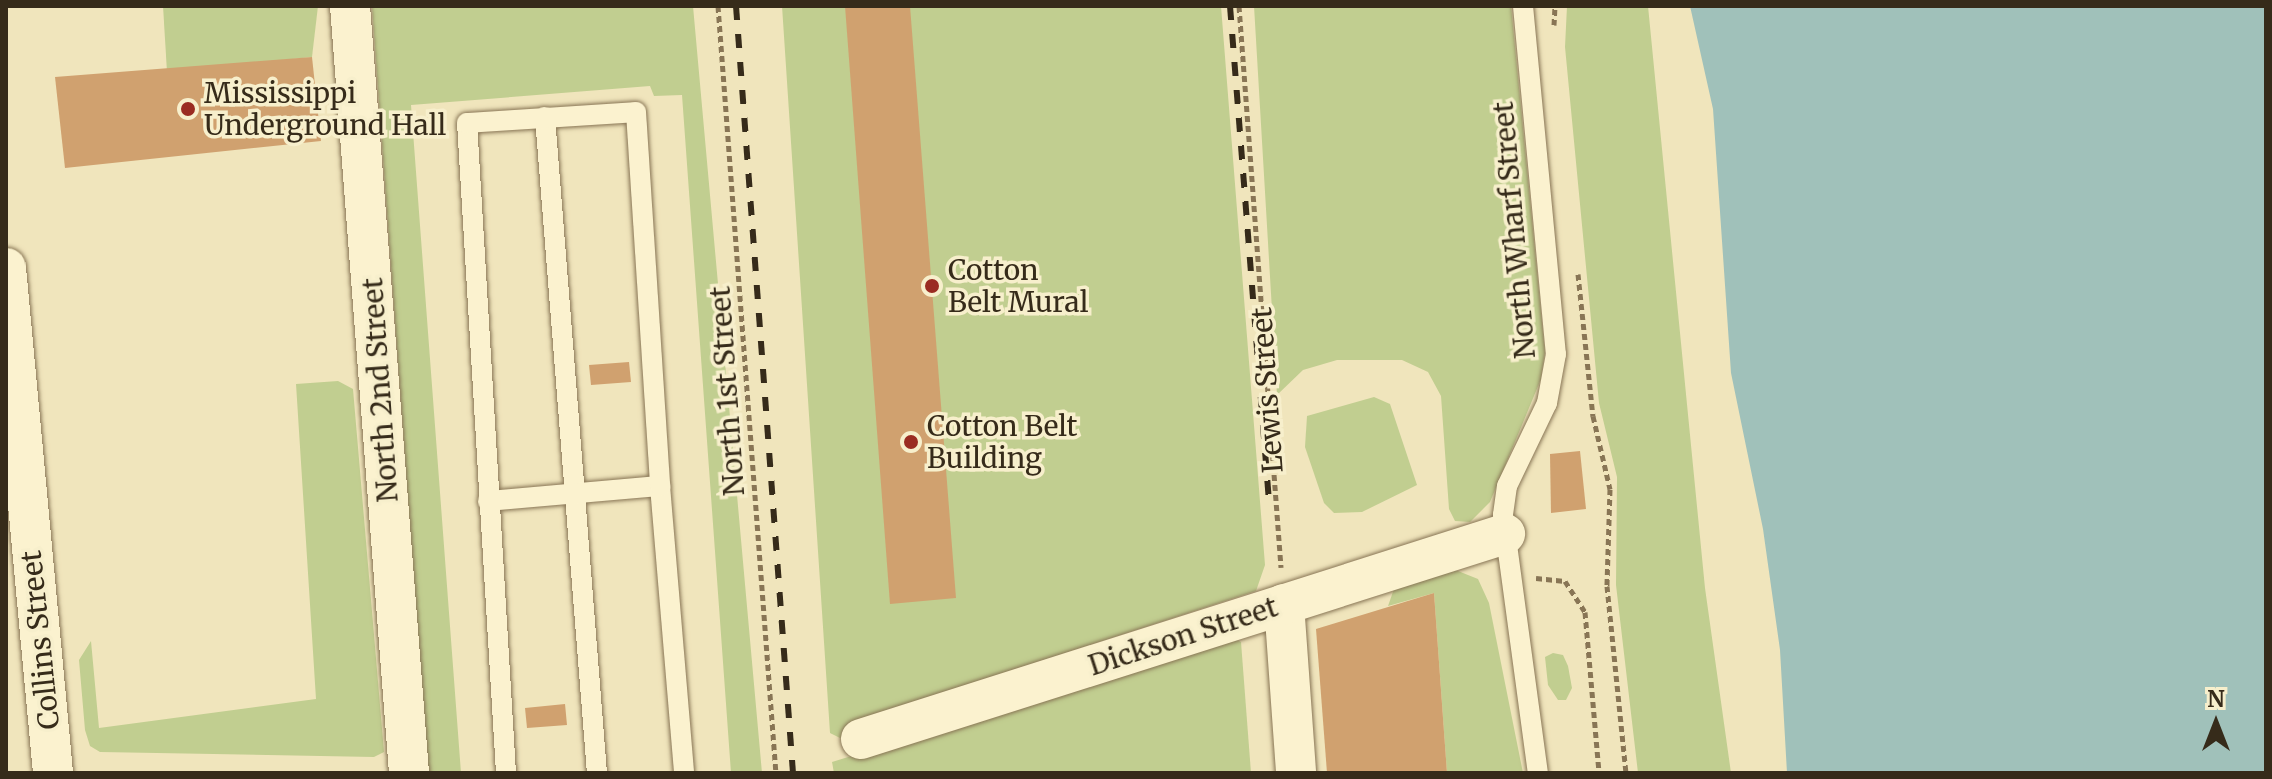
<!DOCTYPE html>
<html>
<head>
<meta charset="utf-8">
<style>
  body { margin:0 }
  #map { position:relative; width:2272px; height:779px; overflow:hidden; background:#f0e5bc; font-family:Merriweather,serif }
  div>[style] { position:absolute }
  .green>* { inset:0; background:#c1ce90 }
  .water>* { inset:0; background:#a0c1ba }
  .building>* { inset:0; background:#d0a16f }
  .path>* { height:5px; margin-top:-2.5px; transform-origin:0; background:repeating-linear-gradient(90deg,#887555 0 6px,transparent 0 10px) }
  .roads { filter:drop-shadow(0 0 2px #887555) drop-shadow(0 0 2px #887555) }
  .lane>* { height:20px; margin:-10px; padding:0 10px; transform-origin:10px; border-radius:10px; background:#fbf2cf }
  .street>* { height:40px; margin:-20px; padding:0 20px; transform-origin:20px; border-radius:20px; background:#fbf2cf }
  .rail>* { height:6px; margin-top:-3px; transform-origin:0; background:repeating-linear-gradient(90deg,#362b1a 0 14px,transparent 0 28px) }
  .dots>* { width:22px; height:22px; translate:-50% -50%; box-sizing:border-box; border:4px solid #f7efcc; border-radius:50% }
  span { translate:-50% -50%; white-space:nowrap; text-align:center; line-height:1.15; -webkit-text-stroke:7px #f7efcc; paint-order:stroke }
  .poi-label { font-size:28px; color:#362b1a }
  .left { translate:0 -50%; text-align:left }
  .street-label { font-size:28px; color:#362b1a }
  .frame { position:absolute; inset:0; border:8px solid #362b1a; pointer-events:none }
  .north { position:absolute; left:2176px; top:683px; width:80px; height:80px; -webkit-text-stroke:6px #f7efcc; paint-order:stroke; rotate:0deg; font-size:22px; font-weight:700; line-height:32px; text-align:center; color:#362b1a }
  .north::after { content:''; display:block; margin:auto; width:28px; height:36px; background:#362b1a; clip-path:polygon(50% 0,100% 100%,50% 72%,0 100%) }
</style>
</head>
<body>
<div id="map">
  <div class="green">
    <i style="clip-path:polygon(163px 6px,318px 6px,312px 57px,167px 72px)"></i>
    <i style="clip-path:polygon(372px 6px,693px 6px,762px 773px,731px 773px,682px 95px,654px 96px,650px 86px,411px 105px,461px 773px,428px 773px)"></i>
    <i style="clip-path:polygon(782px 6px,1221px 6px,1265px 565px,1256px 591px,1013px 670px,1011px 681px,840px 738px,830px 733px)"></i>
    <i style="clip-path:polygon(1254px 6px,1511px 6px,1545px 352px,1541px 379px,1490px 502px,1470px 522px,1455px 521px,1449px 509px,1441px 396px,1428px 372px,1402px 360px,1337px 360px,1303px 370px,1277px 395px)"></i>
    <i style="clip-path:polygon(1567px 6px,1648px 6px,1705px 588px,1731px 773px,1638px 773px,1616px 585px,1617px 477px,1599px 403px,1565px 47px)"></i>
    <i style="clip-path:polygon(338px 381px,353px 389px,384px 752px,374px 757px,100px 752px,90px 746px,85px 730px,79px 660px,91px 641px,99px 728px,316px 699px,296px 384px)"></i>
    <i style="clip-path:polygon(1374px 397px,1390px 404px,1417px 485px,1362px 512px,1334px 513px,1324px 503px,1305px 447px,1307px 416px)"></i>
    <i style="clip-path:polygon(1453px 569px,1478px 579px,1489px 603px,1523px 773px,1447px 773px,1434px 593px,1388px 606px,1395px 586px)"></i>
    <i style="clip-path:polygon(1233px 638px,1241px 642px,1251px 773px,834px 773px,832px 762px)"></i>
    <i style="clip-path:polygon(1553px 653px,1563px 655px,1568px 666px,1572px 688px,1566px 700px,1558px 700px,1548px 685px,1545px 657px)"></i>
  </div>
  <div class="water">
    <i style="clip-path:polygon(1690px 6px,2266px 6px,2266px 773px,1787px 773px,1780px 650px,1763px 529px,1731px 373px,1713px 109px)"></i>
  </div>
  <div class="building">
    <i style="clip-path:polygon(845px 6px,910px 6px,956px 598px,890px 604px)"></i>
    <i style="clip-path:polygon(312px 57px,321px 141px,65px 168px,55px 77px)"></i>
    <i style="clip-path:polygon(629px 362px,631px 382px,591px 385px,589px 365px)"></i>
    <i style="clip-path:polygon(1580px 451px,1586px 509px,1551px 513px,1550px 454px)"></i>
    <i style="clip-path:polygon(1434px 593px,1447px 773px,1327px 773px,1316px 629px)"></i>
    <i style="clip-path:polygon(565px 704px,567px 725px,527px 728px,525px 708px)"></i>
  </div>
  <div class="path">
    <i style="left:718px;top:6px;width:769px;rotate:85.68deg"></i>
    <i style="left:1239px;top:6px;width:563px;rotate:85.72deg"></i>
    <i style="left:1554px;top:25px;width:19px;rotate:-87deg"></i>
    <i style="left:1578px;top:274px;width:143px;rotate:84deg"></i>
    <i style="left:1593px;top:416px;width:75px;rotate:76.9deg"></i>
    <i style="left:1610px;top:489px;width:97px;rotate:91.8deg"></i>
    <i style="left:1607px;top:586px;width:188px;rotate:84.2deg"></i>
    <i style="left:1536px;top:578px;width:29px;rotate:6deg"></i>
    <i style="left:1565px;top:581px;width:37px;rotate:57deg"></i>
    <i style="left:1585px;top:612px;width:162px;rotate:85deg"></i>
  </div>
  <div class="roads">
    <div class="lane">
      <i style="left:1523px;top:6px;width:350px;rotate:84.6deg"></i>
      <i style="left:1556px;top:354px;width:50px;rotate:100.4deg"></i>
      <i style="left:1547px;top:403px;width:92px;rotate:115.7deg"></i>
      <i style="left:1507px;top:486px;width:29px;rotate:98deg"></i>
      <i style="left:1503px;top:515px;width:260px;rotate:82.3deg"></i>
      <i style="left:545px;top:117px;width:658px;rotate:85.47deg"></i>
      <i style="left:488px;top:501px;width:173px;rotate:-5deg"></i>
      <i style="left:660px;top:486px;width:288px;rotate:85.2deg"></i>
      <i style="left:506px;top:773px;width:651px;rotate:-93.43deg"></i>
      <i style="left:467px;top:123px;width:169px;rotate:-3.7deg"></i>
      <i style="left:636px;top:112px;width:375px;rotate:86.3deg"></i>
    </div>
    <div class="street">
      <i style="left:350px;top:6px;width:769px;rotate:85.6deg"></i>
      <i style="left:6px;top:268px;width:507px;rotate:84.68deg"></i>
      <i style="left:1284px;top:604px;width:169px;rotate:85.9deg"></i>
      <i style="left:861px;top:739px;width:676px;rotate:-17.66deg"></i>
    </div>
  </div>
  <div class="rail">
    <i style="left:736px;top:6px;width:769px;rotate:85.75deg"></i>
    <i style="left:1230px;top:6px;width:493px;rotate:85.5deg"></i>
  </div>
  <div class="dots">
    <i style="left:188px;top:109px;background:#9a2c22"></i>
    <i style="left:932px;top:286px;background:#9a2c22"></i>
    <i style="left:911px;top:442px;background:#9a2c22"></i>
  </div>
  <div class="poi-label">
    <span class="left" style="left:204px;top:109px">Mississippi<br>Underground Hall</span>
    <span class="left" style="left:948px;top:286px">Cotton<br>Belt Mural</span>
    <span class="left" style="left:927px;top:442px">Cotton Belt<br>Building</span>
  </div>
  <div class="street-label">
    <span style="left:1514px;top:230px;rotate:-95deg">North Wharf Street</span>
    <span style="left:380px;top:390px;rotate:-94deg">North 2nd Street</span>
    <span style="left:1267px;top:390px;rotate:-94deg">Lewis Street</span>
    <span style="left:727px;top:391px;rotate:-94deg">North 1st Street</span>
    <span style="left:1183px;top:636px;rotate:-18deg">Dickson Street</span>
    <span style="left:40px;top:640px;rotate:-96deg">Collins Street</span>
  </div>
  <div class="frame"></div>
  <div class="north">N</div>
</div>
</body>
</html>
